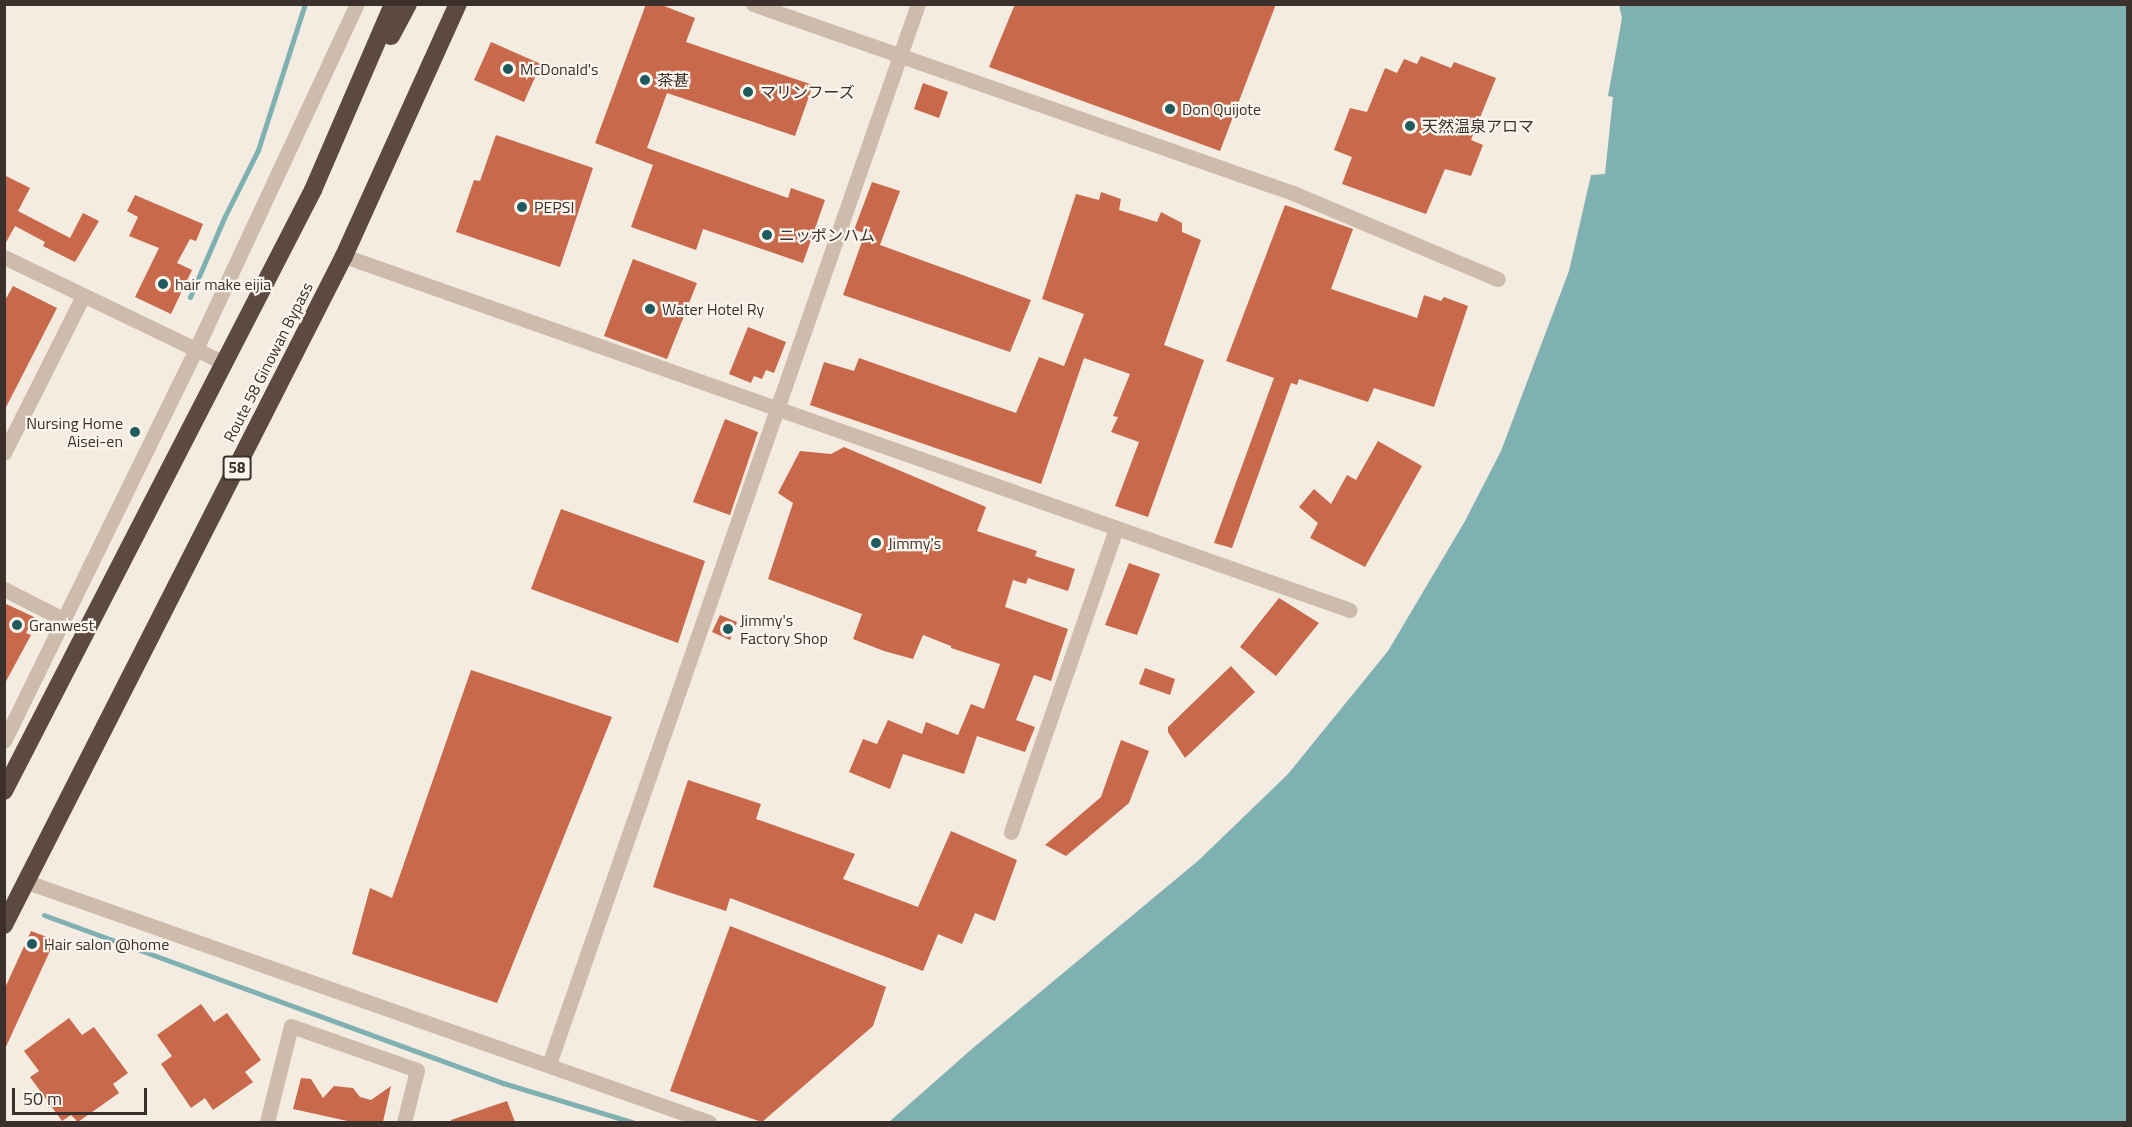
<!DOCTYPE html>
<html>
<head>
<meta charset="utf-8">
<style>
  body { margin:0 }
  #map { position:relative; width:2132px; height:1127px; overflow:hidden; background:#f4ebe1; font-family:"Titillium Web","Noto Sans JP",sans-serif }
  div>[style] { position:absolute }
  .water>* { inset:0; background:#7fb0b2 }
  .stream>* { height:5px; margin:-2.5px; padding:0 2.5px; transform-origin:2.5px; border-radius:2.5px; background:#7fb0b2 }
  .building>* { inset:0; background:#c8694b }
  .street>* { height:15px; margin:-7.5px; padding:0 7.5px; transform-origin:7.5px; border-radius:7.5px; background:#cdbbac }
  .highway>* { height:18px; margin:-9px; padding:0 9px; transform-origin:9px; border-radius:9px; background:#5c4a42 }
  .dots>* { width:16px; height:16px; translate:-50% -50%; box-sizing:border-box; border:3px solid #fbf5ee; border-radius:50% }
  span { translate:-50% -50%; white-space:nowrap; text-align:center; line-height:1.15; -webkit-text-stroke:4.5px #fbf5ee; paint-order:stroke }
  .shield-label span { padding:2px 4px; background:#fbf5ee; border:2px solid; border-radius:4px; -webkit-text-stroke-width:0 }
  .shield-label { font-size:15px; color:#3b302b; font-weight:700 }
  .poi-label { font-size:16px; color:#3b302b }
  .left { translate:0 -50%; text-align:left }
  .right { translate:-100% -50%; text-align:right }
  .street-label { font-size:16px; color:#3b302b }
  .frame { position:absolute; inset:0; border:6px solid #3b302b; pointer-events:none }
  .scale { position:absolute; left:12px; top:1088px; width:135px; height:27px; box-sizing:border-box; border:3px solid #3b302b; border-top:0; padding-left:8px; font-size:18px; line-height:21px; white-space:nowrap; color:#3b302b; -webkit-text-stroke:4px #fbf5ee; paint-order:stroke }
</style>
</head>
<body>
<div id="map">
  <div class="water">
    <i style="clip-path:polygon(1619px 5px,2127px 5px,2127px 1122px,889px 1122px,973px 1048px,1199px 860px,1288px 774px,1388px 651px,1465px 521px,1501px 451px,1569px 271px,1591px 175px,1605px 174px,1613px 97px,1608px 96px,1622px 18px)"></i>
  </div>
  <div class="stream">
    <i style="left:190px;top:297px;width:86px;rotate:-66.7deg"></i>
    <i style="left:224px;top:218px;width:76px;rotate:-63.4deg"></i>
    <i style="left:258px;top:150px;width:153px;rotate:-72.2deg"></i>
    <i style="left:44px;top:915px;width:489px;rotate:20.1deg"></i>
    <i style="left:503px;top:1083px;width:135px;rotate:16.8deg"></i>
  </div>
  <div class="building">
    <i style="clip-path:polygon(646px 4px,659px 4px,695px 18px,686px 42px,813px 85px,795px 136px,667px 93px,647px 148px,788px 198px,791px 188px,825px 200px,803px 263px,703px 229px,696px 250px,631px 227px,653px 165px,595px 143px)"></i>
    <i style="clip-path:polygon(1015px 4px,1276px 4px,1220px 151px,989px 67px)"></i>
    <i style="clip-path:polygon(491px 42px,541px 64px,524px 102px,474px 80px)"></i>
    <i style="clip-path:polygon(1421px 56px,1451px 68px,1454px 62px,1496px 78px,1471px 140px,1483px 145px,1471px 176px,1445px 169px,1426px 214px,1342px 184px,1352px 157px,1334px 150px,1350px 108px,1367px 112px,1385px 68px,1397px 73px,1404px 59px,1417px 64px)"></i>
    <i style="clip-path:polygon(923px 83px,948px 92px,939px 118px,914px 109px)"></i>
    <i style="clip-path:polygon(496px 135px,593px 168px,560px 267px,456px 232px,474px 180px,480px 181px)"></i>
    <i style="clip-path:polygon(4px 175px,30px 188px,18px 211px,70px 238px,83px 213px,99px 221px,75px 262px,43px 246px,45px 242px,15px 226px,4px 246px)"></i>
    <i style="clip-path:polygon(872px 182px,900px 191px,880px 245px,1031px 300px,1010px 352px,843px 295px,865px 233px,854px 230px)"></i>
    <i style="clip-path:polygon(1101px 192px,1121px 199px,1119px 210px,1157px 222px,1161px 212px,1182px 223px,1182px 232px,1201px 240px,1164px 345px,1204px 360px,1148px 517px,1115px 506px,1139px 442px,1111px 432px,1118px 417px,1113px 416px,1130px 374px,1084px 358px,1041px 484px,810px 405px,824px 362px,854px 371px,859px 358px,1016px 413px,1039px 357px,1064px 366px,1084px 314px,1042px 299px,1076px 194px,1099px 200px)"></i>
    <i style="clip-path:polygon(135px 195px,203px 224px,196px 241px,190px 239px,177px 263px,192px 270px,171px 314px,135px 297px,159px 248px,129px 236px,138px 217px,127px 211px)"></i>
    <i style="clip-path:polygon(1285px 205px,1353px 229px,1331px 289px,1417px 318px,1424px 295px,1441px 301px,1444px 297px,1468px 306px,1434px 407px,1374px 388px,1368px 402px,1299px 379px,1297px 385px,1291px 383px,1232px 548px,1214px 543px,1274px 378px,1226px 361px)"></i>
    <i style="clip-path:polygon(633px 259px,697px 283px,667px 359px,604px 336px)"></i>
    <i style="clip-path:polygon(13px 286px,57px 308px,4px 411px,4px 302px)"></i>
    <i style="clip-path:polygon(748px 327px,786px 342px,774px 373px,766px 370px,762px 379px,754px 376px,751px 383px,729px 374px)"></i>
    <i style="clip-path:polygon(725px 419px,758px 432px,730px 515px,693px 502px)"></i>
    <i style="clip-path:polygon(1378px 441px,1422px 466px,1365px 567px,1310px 538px,1318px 523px,1299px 507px,1314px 489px,1331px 504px,1347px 475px,1356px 480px)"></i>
    <i style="clip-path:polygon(844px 447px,986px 507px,977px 531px,1037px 551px,1035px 556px,1075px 569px,1068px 591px,1028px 578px,1026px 584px,1013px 580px,1005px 607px,1068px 629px,1051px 681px,1034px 675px,1016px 720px,1035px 727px,1025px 752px,977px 736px,964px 774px,903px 754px,890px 789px,849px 772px,863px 739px,877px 744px,888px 720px,922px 734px,926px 722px,958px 735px,971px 704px,984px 709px,1000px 664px,951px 648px,951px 646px,923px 635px,913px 659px,884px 651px,853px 639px,862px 614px,768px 579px,793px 503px,778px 493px,800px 451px,831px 454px)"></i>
    <i style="clip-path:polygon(561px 509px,705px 561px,678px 643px,531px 589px)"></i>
    <i style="clip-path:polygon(1129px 563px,1160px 574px,1137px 635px,1105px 625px)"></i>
    <i style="clip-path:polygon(1279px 598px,1319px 623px,1276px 676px,1240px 647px)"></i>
    <i style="clip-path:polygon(4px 603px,34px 617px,26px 633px,31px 635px,4px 685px)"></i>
    <i style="clip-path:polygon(720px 615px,737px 622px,730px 640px,712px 632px)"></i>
    <i style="clip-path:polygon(1231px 666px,1255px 692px,1185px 758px,1168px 732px,1168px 727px)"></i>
    <i style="clip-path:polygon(1145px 668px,1175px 679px,1170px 695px,1139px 684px)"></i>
    <i style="clip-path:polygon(471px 670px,612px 717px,497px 1003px,352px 954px,370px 888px,392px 898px)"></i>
    <i style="clip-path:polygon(1121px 740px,1149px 751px,1129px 803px,1066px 856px,1045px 845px,1101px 797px)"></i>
    <i style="clip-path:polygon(688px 780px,761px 804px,756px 819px,855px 854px,843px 879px,918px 907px,951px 831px,1017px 860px,995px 921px,975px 913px,962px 944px,938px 934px,923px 971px,730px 898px,726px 911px,653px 887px)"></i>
    <i style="clip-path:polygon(730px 926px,886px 987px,873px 1026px,762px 1122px,670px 1091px)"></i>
    <i style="clip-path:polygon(31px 931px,55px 940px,4px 1051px,4px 990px)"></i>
    <i style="clip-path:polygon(201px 1004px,214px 1022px,227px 1013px,261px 1060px,245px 1072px,253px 1082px,213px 1110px,205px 1098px,191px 1108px,161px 1064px,172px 1056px,157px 1035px)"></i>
    <i style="clip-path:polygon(69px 1018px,82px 1035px,94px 1027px,128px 1073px,113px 1084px,119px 1093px,78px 1122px,71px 1115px,62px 1121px,30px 1077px,39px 1071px,24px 1051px)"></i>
    <i style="clip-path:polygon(301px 1078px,311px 1079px,323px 1098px,334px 1086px,353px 1088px,360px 1097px,371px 1100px,391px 1086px,383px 1122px,352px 1122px,293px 1109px)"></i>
    <i style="clip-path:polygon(507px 1101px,515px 1122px,451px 1122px,451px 1120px)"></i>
  </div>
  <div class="street">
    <i style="left:753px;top:4px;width:572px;rotate:19.29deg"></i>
    <i style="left:1293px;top:193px;width:222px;rotate:22.8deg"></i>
    <i style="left:344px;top:256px;width:1066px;rotate:19.39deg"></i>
    <i style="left:4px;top:257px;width:244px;rotate:25.7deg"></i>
    <i style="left:4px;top:453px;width:176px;rotate:-63.3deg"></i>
    <i style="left:4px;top:589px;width:66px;rotate:27deg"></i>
    <i style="left:4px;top:741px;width:434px;rotate:-63.9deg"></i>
    <i style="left:195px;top:351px;width:383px;rotate:-65deg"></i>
    <i style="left:1011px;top:832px;width:322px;rotate:-70.9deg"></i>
    <i style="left:27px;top:882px;width:723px;rotate:19.39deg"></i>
    <i style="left:549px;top:1064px;width:1122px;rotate:-70.81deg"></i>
    <i style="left:267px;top:1122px;width:99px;rotate:-76deg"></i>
    <i style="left:291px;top:1026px;width:133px;rotate:19.2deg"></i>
    <i style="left:417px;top:1070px;width:54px;rotate:104deg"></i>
  </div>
  <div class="highway">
    <i style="left:391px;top:36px;width:36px;rotate:-62deg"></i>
    <i style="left:4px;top:791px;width:676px;rotate:-62.79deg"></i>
    <i style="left:313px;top:190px;width:202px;rotate:-66.7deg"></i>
    <i style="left:4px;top:925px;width:750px;rotate:-63.06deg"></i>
    <i style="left:344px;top:256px;width:277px;rotate:-65.7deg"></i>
  </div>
  <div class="dots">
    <i style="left:508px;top:69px;background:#1f5a5e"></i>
    <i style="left:645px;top:80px;background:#1f5a5e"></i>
    <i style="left:748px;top:92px;background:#1f5a5e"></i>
    <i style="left:1170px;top:109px;background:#1f5a5e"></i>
    <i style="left:1410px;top:126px;background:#1f5a5e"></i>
    <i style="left:522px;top:207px;background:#1f5a5e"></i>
    <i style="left:767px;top:235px;background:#1f5a5e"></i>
    <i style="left:163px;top:284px;background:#1f5a5e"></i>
    <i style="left:650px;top:309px;background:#1f5a5e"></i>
    <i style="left:135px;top:432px;background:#1f5a5e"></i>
    <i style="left:876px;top:543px;background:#1f5a5e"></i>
    <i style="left:17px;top:625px;background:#1f5a5e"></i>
    <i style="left:728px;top:629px;background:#1f5a5e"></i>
    <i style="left:32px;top:944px;background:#1f5a5e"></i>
  </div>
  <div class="shield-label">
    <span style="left:237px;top:468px">58</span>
  </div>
  <div class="poi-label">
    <span class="left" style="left:520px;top:69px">McDonald's</span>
    <span class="left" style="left:657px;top:80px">茶甚</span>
    <span class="left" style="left:760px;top:92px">マリンフーズ</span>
    <span class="left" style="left:1182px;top:109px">Don Quijote</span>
    <span class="left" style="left:1422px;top:126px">天然温泉アロマ</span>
    <span class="left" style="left:534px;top:207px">PEPSI</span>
    <span class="left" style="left:779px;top:235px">ニッポンハム</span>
    <span class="left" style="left:175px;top:284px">hair make eijia</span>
    <span class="left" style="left:662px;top:309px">Water Hotel Ry</span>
    <span class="right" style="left:123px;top:432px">Nursing Home<br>Aisei-en</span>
    <span class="left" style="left:888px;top:543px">Jimmy's</span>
    <span class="left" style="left:740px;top:629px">Jimmy's<br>Factory Shop</span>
    <span class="left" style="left:29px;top:625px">Granwest</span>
    <span class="left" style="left:44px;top:944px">Hair salon @home</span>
  </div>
  <div class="street-label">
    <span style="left:268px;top:362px;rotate:-63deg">Route 58 Ginowan Bypass</span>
  </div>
  <div class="frame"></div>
  <div class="scale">50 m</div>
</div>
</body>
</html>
